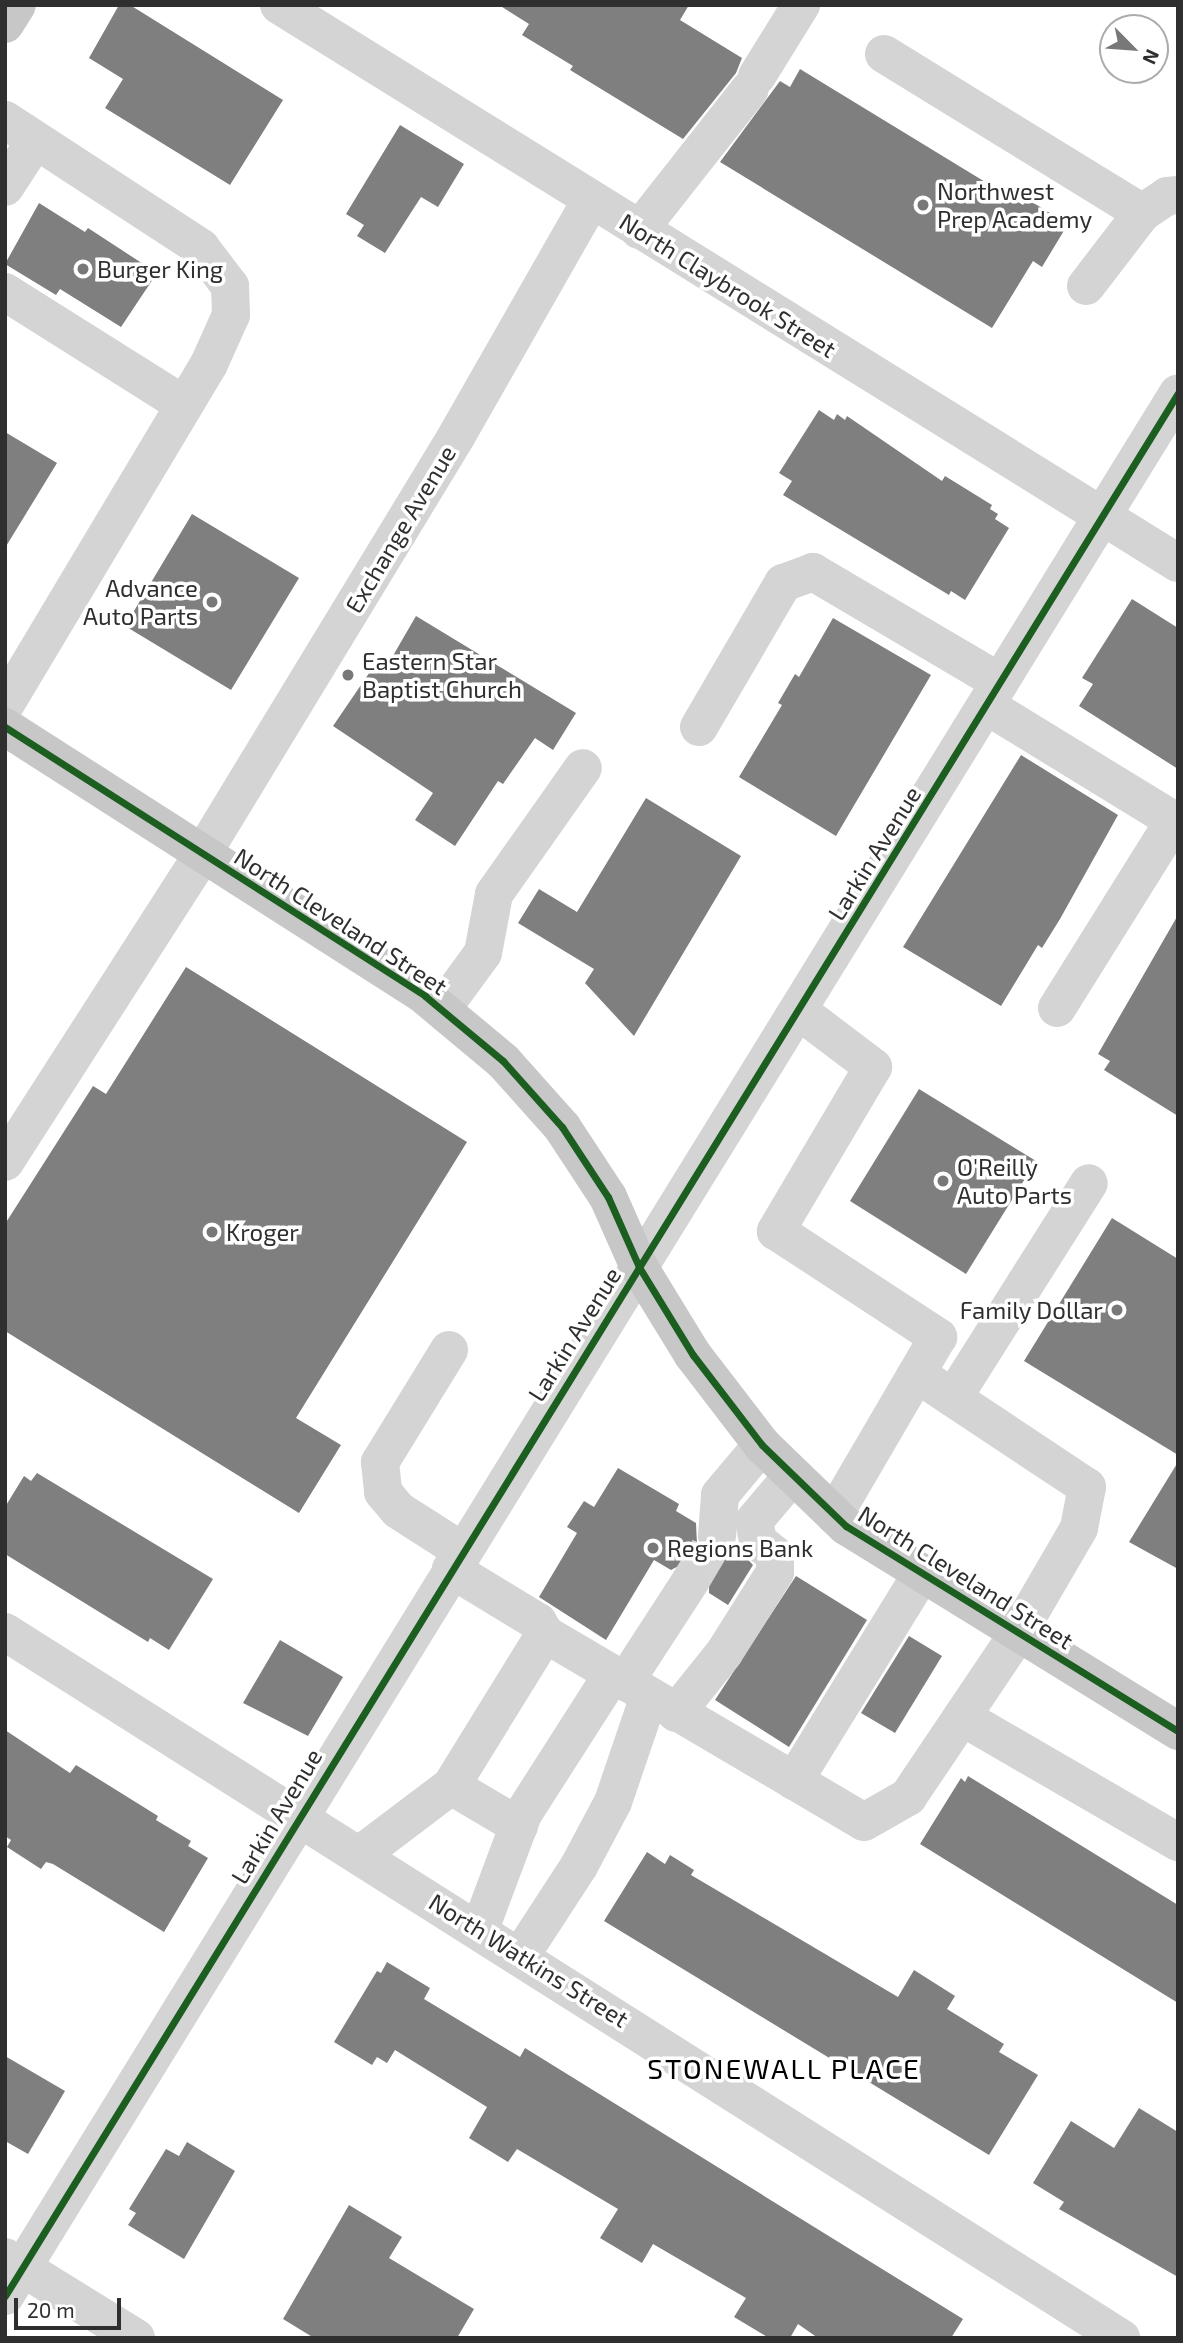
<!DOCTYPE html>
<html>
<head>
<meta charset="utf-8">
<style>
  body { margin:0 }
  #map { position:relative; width:1183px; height:2343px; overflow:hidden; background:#fff; font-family:"Exo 2",sans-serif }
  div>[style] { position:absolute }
  .building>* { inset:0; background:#7f7f7f }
  .minor-tunnel>* { height:38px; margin-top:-19px; transform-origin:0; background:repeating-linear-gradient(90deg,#d5d5d5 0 38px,transparent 0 57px) }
  .minor>* { height:38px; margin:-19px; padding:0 19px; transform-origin:19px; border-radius:19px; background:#d4d4d4 }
  .major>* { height:38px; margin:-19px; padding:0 19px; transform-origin:19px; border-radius:19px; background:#c7c7c7 }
  .cycleway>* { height:7px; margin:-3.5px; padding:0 3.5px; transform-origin:3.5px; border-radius:3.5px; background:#1b5e20 }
  .dots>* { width:19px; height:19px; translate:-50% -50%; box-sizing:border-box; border:4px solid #fff; border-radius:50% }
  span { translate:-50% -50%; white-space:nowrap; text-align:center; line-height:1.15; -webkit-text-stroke:7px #fff; paint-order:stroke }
  .poi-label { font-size:24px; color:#2f2f2f }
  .left { translate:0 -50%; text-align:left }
  .right { translate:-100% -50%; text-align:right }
  .street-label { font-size:24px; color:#2f2f2f }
  .quarter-label { font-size:28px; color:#000; letter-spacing:2px }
  .frame { position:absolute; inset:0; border:7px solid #2f2f2f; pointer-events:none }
  .north { position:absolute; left:1099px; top:14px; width:70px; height:70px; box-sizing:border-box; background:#fff; border:2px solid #acacac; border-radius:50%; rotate:115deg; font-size:19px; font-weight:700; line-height:28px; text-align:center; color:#2f2f2f }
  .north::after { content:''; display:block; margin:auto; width:24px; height:32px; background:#787878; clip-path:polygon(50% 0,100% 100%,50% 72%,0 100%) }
  .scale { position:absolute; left:14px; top:2298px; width:107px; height:32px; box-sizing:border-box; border:4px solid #2f2f2f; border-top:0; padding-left:9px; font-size:21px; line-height:24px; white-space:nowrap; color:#2f2f2f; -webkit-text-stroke:5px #fff; paint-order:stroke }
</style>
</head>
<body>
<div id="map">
  <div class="building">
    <i style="clip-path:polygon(119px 5px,130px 5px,283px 100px,230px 185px,105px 108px,123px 79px,89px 58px)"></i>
    <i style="clip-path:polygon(499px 5px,689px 5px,680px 20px,742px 58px,736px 73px,683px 139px,570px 70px,573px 66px,522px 35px,529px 24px)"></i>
    <i style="clip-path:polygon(800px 69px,1023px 205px,1027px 199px,1068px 224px,1042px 267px,1033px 261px,992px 328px,720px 162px,780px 81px,790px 87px)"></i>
    <i style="clip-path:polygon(400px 125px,464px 164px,438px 207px,421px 197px,385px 253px,357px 236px,364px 225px,346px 214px)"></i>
    <i style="clip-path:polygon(39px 203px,85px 232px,88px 228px,157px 273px,121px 327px,60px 289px,56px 295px,5px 264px)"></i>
    <i style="clip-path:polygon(819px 410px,834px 420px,837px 414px,845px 420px,847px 416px,942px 481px,945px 476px,992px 505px,990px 509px,998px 514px,995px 519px,1009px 528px,965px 600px,951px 591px,949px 595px,783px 495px,792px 481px,779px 473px)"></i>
    <i style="clip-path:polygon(5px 432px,57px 463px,5px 548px)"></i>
    <i style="clip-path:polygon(192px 514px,299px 578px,231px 690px,125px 626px)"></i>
    <i style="clip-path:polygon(1132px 599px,1178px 628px,1178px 769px,1079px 706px,1093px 684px,1082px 678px)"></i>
    <i style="clip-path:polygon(416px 616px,576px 713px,553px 750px,535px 738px,503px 784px,498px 781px,455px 846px,415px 820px,433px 793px,333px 726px,378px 660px,387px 666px)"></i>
    <i style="clip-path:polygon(833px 618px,931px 675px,836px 836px,739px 777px,782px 705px,778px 703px,795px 674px,799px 677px)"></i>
    <i style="clip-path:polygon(1021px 755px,1118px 815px,1060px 919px,1042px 948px,1038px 945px,1001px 1006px,903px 947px)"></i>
    <i style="clip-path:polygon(646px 798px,741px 856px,634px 1036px,585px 983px,594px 969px,518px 923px,539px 889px,577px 912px)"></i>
    <i style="clip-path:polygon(1178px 915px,1178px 1116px,1104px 1070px,1110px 1061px,1098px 1054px)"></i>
    <i style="clip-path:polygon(186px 967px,467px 1142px,296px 1418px,341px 1445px,299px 1513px,5px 1331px,5px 1224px,93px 1086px,106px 1094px)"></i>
    <i style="clip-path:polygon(919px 1089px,1036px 1161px,966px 1274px,850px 1201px)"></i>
    <i style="clip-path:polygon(1112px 1218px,1178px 1259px,1178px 1455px,1024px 1361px)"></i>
    <i style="clip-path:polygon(1178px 1462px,1178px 1569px,1129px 1542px)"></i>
    <i style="clip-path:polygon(618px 1468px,679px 1504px,676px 1511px,696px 1523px,697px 1545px,704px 1554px,726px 1556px,736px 1547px,753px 1565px,728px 1605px,709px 1593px,709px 1572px,690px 1560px,671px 1570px,654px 1560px,606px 1640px,539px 1597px,577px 1533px,567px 1527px,584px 1501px,594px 1507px)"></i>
    <i style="clip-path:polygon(37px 1473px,213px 1579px,169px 1650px,150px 1638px,148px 1642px,5px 1554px,5px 1507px,24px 1476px,31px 1481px)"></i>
    <i style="clip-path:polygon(796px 1576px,867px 1620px,789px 1747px,715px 1700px)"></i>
    <i style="clip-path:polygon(909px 1636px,942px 1656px,895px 1733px,861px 1713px)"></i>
    <i style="clip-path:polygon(280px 1640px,343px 1677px,308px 1736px,243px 1703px)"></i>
    <i style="clip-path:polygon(5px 1730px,70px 1773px,76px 1765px,158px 1816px,156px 1820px,191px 1841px,188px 1846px,208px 1858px,164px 1932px,53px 1864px,46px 1862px,41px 1869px,7px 1847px,11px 1840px,5px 1836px)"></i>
    <i style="clip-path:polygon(968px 1776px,1178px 1905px,1178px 2003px,920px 1844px,961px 1778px,965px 1782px)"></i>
    <i style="clip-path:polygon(647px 1852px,665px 1864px,670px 1855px,694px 1870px,691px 1875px,898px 1997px,914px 1970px,955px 1996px,947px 2009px,1004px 2044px,999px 2052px,1038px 2075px,989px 2155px,604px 1921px)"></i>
    <i style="clip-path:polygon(387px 1962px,430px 1988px,424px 1999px,520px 2057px,525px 2048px,963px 2319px,951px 2338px,818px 2338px,798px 2324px,790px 2338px,769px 2338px,734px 2317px,746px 2298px,653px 2244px,642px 2263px,600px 2238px,618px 2209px,517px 2149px,508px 2162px,469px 2138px,487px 2107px,395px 2050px,387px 2063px,377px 2057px,372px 2065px,334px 2042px,377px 1971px,381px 1973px)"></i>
    <i style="clip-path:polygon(5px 2056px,65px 2091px,28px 2154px,5px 2141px)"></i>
    <i style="clip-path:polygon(1139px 2108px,1178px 2132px,1178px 2277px,1059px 2209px,1064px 2202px,1033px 2183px,1071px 2121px,1114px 2148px)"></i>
    <i style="clip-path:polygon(187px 2142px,235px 2171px,184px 2259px,128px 2225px,136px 2213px,129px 2209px,166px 2149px,179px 2156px)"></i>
    <i style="clip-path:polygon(349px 2205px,402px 2237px,389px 2258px,474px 2309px,457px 2338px,314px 2338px,283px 2319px)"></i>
  </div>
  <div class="minor-tunnel">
    <i style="left:690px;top:1582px;width:53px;rotate:-59.6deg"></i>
  </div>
  <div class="minor">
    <i style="left:279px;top:5px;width:1058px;rotate:31.83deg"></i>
    <i style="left:884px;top:54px;width:303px;rotate:31.6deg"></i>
    <i style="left:1142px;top:213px;width:30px;rotate:-34deg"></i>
    <i style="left:1167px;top:196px;width:11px;rotate:-5deg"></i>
    <i style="left:757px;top:76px;width:84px;rotate:-58.2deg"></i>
    <i style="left:5px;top:120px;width:234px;rotate:33.1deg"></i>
    <i style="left:201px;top:248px;width:48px;rotate:52.7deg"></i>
    <i style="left:230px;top:286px;width:29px;rotate:88deg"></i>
    <i style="left:231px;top:315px;width:54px;rotate:114.2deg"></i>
    <i style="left:209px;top:364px;width:397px;rotate:120.9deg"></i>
    <i style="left:5px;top:187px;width:55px;rotate:-56.9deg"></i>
    <i style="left:639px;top:230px;width:179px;rotate:-51.8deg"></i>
    <i style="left:1086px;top:286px;width:92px;rotate:-52.5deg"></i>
    <i style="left:5px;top:292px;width:210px;rotate:32.2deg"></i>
    <i style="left:987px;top:706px;width:224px;rotate:31.5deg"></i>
    <i style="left:699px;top:727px;width:167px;rotate:-59.7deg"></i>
    <i style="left:783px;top:583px;width:32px;rotate:-20deg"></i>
    <i style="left:813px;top:572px;width:217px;rotate:30.5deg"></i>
    <i style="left:1057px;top:1008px;width:221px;rotate:-58deg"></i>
    <i style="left:442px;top:1009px;width:69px;rotate:-53.8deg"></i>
    <i style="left:483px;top:953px;width:60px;rotate:-79.4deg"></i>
    <i style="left:494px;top:894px;width:154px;rotate:-54.8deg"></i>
    <i style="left:799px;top:1011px;width:93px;rotate:37.1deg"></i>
    <i style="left:873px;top:1067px;width:191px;rotate:120.6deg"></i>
    <i style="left:776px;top:1231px;width:194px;rotate:33.2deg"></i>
    <i style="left:938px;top:1337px;width:206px;rotate:120.3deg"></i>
    <i style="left:5px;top:1162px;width:367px;rotate:-57.3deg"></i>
    <i style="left:203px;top:853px;width:489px;rotate:-58.7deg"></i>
    <i style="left:457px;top:435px;width:271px;rotate:-60.3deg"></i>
    <i style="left:449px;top:1350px;width:132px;rotate:121.6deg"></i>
    <i style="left:380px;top:1462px;width:30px;rotate:84deg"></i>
    <i style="left:383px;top:1492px;width:23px;rotate:50deg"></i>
    <i style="left:398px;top:1510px;width:76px;rotate:32.6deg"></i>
    <i style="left:953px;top:1398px;width:254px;rotate:-57.7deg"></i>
    <i style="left:717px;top:1536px;width:41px;rotate:-85.8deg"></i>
    <i style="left:720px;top:1495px;width:65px;rotate:-50deg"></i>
    <i style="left:5px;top:1632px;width:1321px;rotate:32.32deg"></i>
    <i style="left:545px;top:1634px;width:370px;rotate:30.5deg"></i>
    <i style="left:864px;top:1822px;width:51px;rotate:-29.6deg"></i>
    <i style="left:908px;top:1797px;width:197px;rotate:-56.1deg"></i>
    <i style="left:1018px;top:1633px;width:121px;rotate:-59.8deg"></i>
    <i style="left:1079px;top:1528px;width:42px;rotate:-79deg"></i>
    <i style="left:1087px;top:1487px;width:204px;rotate:-146.4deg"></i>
    <i style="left:625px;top:1682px;width:119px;rotate:-57deg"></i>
    <i style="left:676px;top:1713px;width:77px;rotate:-51.3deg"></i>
    <i style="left:724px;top:1653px;width:96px;rotate:-57.8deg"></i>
    <i style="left:775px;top:1572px;width:17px;rotate:-90deg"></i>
    <i style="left:775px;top:1555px;width:22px;rotate:-141deg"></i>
    <i style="left:758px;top:1541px;width:20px;rotate:-101deg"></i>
    <i style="left:754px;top:1521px;width:60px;rotate:-49.7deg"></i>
    <i style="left:962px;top:1717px;width:250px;rotate:30.1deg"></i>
    <i style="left:794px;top:1781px;width:244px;rotate:-58.4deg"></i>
    <i style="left:451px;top:1786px;width:79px;rotate:30.5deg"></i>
    <i style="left:361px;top:1854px;width:113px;rotate:-37.1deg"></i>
    <i style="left:451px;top:1786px;width:179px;rotate:-58.3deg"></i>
    <i style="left:545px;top:1634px;width:14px;rotate:-120deg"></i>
    <i style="left:538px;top:1622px;width:102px;rotate:-148.7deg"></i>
    <i style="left:480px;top:1929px;width:123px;rotate:-69.5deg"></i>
    <i style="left:523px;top:1814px;width:165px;rotate:-57.4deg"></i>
    <i style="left:521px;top:1955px;width:106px;rotate:-56.9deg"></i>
    <i style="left:579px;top:1866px;width:72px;rotate:-62deg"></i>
    <i style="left:613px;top:1802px;width:112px;rotate:-71.2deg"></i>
    <i style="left:5px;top:2257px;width:154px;rotate:31.7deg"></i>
    <i style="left:5px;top:2296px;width:2235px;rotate:-58.35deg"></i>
  </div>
  <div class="major">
    <i style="left:5px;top:24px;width:22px;rotate:-58deg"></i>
    <i style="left:5px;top:727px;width:499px;rotate:32.6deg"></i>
    <i style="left:425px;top:996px;width:102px;rotate:39.8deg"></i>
    <i style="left:503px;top:1061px;width:89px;rotate:48.2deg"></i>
    <i style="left:562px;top:1127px;width:84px;rotate:56.7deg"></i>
    <i style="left:608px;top:1197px;width:77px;rotate:66.1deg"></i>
    <i style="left:639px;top:1267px;width:103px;rotate:58.5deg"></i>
    <i style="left:693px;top:1355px;width:113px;rotate:52.5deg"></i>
    <i style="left:762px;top:1445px;width:117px;rotate:44deg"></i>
    <i style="left:846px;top:1526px;width:390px;rotate:31.7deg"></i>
  </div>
  <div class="cycleway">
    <i style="left:5px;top:727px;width:499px;rotate:32.6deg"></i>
    <i style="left:425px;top:996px;width:102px;rotate:39.8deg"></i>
    <i style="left:503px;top:1061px;width:89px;rotate:48.2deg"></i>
    <i style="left:562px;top:1127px;width:84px;rotate:56.7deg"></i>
    <i style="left:608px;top:1197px;width:77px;rotate:66.1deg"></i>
    <i style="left:639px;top:1267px;width:103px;rotate:58.5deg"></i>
    <i style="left:693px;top:1355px;width:113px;rotate:52.5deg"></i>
    <i style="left:762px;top:1445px;width:117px;rotate:44deg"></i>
    <i style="left:846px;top:1526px;width:390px;rotate:31.7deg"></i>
    <i style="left:5px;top:2296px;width:2235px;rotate:-58.35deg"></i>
  </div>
  <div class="dots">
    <i style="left:923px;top:205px;background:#787878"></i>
    <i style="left:83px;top:269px;background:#787878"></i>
    <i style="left:212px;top:602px;background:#787878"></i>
    <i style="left:348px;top:675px;background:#787878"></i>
    <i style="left:943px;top:1181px;background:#787878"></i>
    <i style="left:212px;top:1232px;background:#787878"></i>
    <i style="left:1117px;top:1310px;background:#787878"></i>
    <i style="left:653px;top:1548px;background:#787878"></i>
  </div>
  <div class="poi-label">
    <span class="left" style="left:937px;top:205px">Northwest<br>Prep Academy</span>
    <span class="left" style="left:97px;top:269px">Burger King</span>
    <span class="right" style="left:198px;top:602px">Advance<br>Auto Parts</span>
    <span class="left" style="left:362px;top:675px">Eastern Star<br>Baptist Church</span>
    <span class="left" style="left:957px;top:1181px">O'Reilly<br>Auto Parts</span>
    <span class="left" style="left:226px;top:1232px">Kroger</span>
    <span class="right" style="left:1103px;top:1310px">Family Dollar</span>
    <span class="left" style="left:667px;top:1548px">Regions Bank</span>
  </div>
  <div class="street-label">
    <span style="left:728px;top:285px;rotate:32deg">North Claybrook Street</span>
    <span style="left:400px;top:529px;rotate:-59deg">Exchange Avenue</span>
    <span style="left:874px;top:853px;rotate:-58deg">Larkin Avenue</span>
    <span style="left:341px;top:921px;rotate:33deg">North Cleveland Street</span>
    <span style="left:574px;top:1334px;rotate:-58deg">Larkin Avenue</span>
    <span style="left:966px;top:1577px;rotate:32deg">North Cleveland Street</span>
    <span style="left:276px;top:1816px;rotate:-59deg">Larkin Avenue</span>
    <span style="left:529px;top:1960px;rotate:32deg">North Watkins Street</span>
  </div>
  <div class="quarter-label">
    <span style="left:784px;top:2068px">STONEWALL PLACE</span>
  </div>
  <div class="frame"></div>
  <div class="north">N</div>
  <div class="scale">20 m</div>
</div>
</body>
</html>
